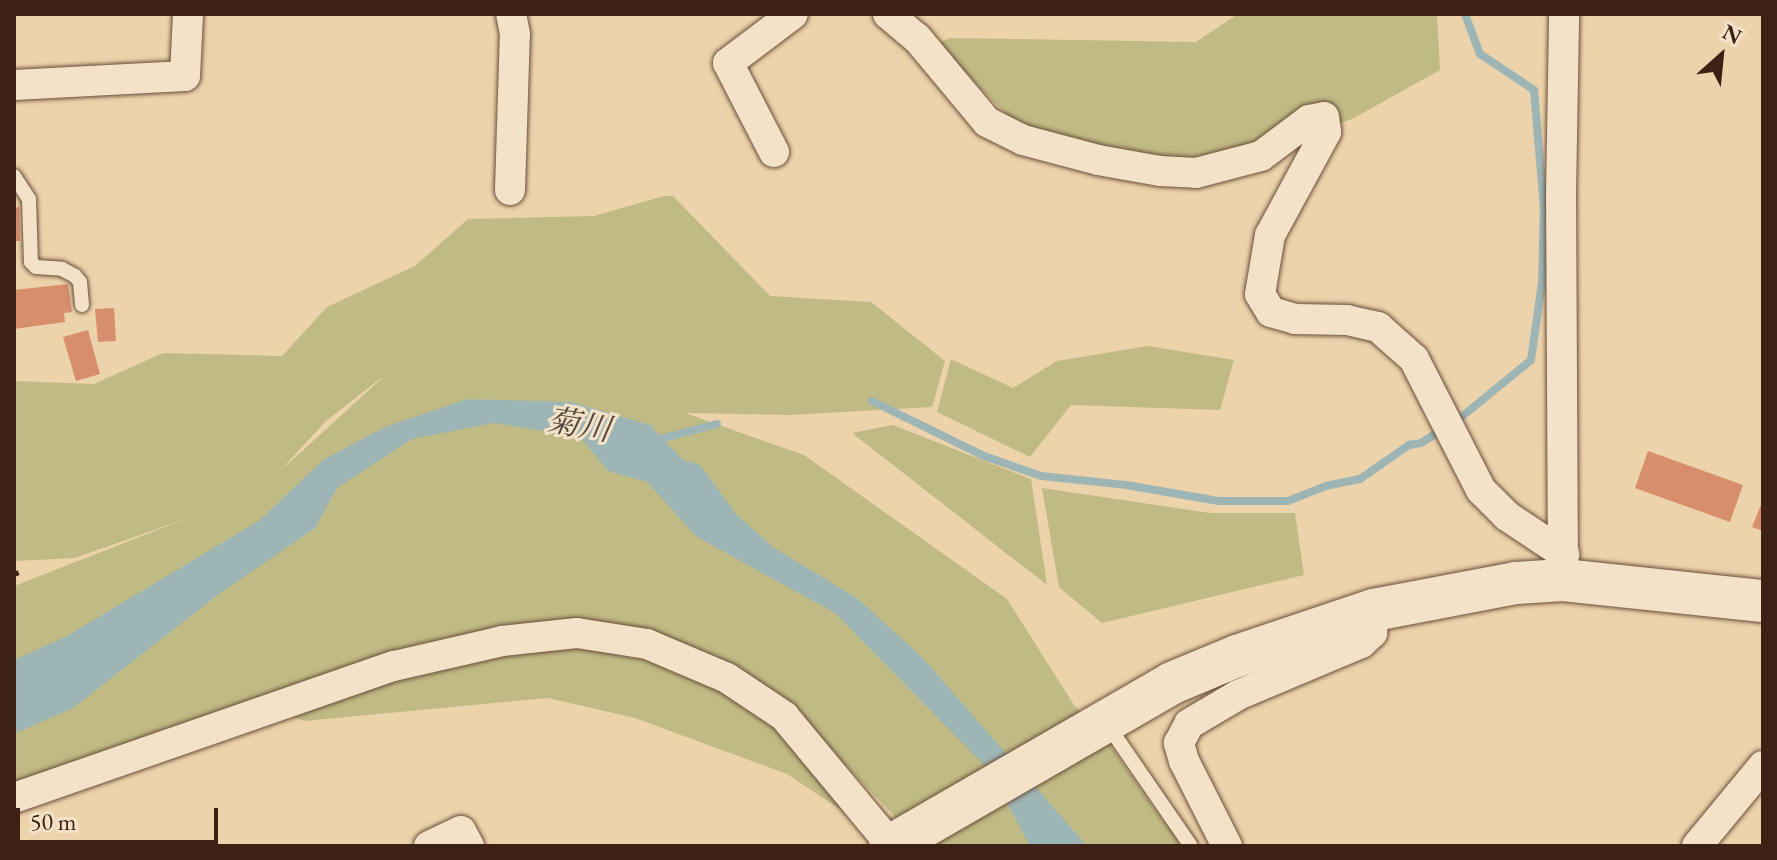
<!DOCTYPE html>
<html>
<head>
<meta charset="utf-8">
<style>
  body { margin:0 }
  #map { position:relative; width:1777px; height:860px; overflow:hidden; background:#edd3ab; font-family:"EB Garamond","Noto Serif JP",serif }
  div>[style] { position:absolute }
  .green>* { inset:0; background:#c0ba84 }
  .water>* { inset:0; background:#9eb5b5 }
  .stream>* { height:8px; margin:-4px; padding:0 4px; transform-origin:4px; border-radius:4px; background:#9eb5b5 }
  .building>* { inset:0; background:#d68e6c }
  .path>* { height:5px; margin-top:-2.5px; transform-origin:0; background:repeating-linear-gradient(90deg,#3d2114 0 6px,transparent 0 10px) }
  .roads { filter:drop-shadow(0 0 2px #694e3a) drop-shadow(0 0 2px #694e3a) }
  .lane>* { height:14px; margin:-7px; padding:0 7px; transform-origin:7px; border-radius:7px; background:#f3e2c8 }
  .street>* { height:30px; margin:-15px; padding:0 15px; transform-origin:15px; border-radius:15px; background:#f3e2c8 }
  .secondary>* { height:42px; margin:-21px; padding:0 21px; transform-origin:21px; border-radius:21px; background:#f3e2c8 }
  span { translate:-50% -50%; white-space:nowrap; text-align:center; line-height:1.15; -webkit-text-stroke:6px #f3e2c8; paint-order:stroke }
  .water-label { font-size:32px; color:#55463c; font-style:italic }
  .frame { position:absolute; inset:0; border:16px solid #3d2114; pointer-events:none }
  .north { position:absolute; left:1681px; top:16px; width:80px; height:80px; -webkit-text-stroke:6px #f3e2c8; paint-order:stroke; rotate:27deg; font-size:22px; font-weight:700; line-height:32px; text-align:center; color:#3d2114 }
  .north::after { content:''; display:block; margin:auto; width:28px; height:36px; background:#3d2114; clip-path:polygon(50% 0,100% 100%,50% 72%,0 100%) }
  .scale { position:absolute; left:16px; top:808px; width:202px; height:36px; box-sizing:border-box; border:4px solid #3d2114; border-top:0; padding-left:10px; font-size:24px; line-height:28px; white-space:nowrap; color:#3d2114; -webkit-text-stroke:6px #f3e2c8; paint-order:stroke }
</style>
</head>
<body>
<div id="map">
  <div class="green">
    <i style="clip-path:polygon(1238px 14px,1437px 14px,1440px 70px,1352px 119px,1254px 155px,1186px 158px,1107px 150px,1024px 132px,937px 44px,949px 38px,1196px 42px)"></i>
    <i style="clip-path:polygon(evenodd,664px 196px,673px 196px,770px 296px,871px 302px,945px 361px,932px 407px,790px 415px,685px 413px,804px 455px,1007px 599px,1074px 705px,1105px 738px,1161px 818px,1186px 846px,923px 846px,817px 735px,859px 822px,787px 774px,635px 718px,548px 698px,305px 721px,293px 717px,14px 800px,14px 586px,188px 518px,75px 558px,14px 561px,14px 381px,94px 384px,163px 353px,282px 356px,327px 307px,415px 266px,468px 219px,594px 216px,664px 196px,381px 378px,381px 379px,279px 472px,326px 421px,381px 378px)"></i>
    <i style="clip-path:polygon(1148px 346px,1234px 360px,1220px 410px,1071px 405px,1030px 457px,937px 412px,951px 359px,1013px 388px,1057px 361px)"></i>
    <i style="clip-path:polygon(893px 425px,1031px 479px,1047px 585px,852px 433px)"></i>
    <i style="clip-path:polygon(1042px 488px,1210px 513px,1295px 513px,1304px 575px,1102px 623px,1059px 587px)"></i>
  </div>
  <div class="water">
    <i style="clip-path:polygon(467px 399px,572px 402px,650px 425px,683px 460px,700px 465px,736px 514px,773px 547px,858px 599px,921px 656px,1087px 846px,1030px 846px,990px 771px,835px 613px,697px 537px,647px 482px,608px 471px,580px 437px,494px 423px,412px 439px,337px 488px,315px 528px,215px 597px,73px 708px,14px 734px,14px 660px,67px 636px,260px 520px,323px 460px,385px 427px)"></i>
  </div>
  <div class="stream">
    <i style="left:872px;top:401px;width:125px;rotate:26.2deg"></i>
    <i style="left:984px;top:456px;width:60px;rotate:19.3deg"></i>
    <i style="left:1041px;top:476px;width:85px;rotate:6deg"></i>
    <i style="left:1126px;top:485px;width:94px;rotate:9.8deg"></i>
    <i style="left:1219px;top:501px;width:69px"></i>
    <i style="left:1288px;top:501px;width:41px;rotate:-21.5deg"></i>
    <i style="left:1326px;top:486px;width:35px;rotate:-12deg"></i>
    <i style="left:1360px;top:479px;width:60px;rotate:-34.8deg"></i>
    <i style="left:1409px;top:445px;width:12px;rotate:-9deg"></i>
    <i style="left:1421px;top:443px;width:45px;rotate:-32.3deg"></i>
    <i style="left:1459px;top:419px;width:93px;rotate:-39.3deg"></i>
    <i style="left:1531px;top:360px;width:78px;rotate:-81.9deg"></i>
    <i style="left:1542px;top:283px;width:74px;rotate:-88.5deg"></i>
    <i style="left:1544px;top:209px;width:119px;rotate:-94.8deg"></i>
    <i style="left:1534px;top:90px;width:65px;rotate:-146.3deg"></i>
    <i style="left:1480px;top:54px;width:43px;rotate:-110.6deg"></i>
    <i style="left:656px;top:440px;width:63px;rotate:-14.7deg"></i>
  </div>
  <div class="building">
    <i style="clip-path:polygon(19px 207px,20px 241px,14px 241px,14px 208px)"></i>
    <i style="clip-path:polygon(68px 284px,72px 312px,64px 313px,65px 322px,14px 329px,14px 290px)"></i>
    <i style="clip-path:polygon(114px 308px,116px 341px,98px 342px,95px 309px)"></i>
    <i style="clip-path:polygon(88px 330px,100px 374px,76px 381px,63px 337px)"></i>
    <i style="clip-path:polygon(1648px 451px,1743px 485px,1730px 522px,1635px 488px)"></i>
    <i style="clip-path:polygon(1763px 500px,1763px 531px,1752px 527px)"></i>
  </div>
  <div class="path">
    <i style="left:14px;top:574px;width:5px;rotate:-22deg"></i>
  </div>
  <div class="roads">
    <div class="lane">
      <i style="left:14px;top:176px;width:27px;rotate:57deg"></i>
      <i style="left:29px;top:199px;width:63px;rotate:88.2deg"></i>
      <i style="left:31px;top:262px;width:7px;rotate:45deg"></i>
      <i style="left:36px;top:267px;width:26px;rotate:4deg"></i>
      <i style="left:62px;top:269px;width:15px;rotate:28deg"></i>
      <i style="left:75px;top:276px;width:8px;rotate:50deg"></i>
      <i style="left:80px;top:282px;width:23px;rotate:85deg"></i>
      <i style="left:1107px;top:724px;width:148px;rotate:55.5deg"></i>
    </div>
    <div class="street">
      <i style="left:888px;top:14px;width:38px;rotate:40deg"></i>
      <i style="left:917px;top:38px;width:109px;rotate:50.2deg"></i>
      <i style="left:987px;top:122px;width:40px;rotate:26.6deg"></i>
      <i style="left:1023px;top:140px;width:78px;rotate:14.9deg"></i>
      <i style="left:1098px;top:160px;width:63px;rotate:10.1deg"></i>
      <i style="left:1160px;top:171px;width:36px;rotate:3deg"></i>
      <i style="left:1196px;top:173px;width:67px;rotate:-14.7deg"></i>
      <i style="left:1261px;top:156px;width:60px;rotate:-36.9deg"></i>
      <i style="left:1309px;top:120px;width:15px;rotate:-11deg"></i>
      <i style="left:1324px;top:117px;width:15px;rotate:82deg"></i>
      <i style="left:1326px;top:132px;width:117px;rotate:118.5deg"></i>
      <i style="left:1270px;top:235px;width:60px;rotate:99.6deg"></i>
      <i style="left:1260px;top:294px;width:21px;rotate:59deg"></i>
      <i style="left:1271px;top:312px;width:25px;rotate:16deg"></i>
      <i style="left:1295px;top:319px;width:52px;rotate:1.1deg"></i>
      <i style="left:1347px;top:320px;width:32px;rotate:13deg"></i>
      <i style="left:1378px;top:327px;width:48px;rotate:41.6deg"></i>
      <i style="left:1414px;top:359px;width:147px;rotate:62.9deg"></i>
      <i style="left:1481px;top:490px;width:37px;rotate:45deg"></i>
      <i style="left:1507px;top:516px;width:69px;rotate:33.7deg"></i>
      <i style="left:14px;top:85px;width:171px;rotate:-3deg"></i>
      <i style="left:185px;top:76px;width:62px;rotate:-87.2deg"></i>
      <i style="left:774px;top:152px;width:100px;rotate:-117.3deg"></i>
      <i style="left:728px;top:63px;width:81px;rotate:-37deg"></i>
      <i style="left:510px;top:190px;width:156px;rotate:-88.2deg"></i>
      <i style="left:515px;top:34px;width:20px;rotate:-101deg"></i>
      <i style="left:1563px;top:570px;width:376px;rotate:-90.3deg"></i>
      <i style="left:1561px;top:194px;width:180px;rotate:-89deg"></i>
      <i style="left:14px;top:798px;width:402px;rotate:-19.2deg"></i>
      <i style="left:394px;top:666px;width:111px;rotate:-13deg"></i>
      <i style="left:502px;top:641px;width:75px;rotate:-6.1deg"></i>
      <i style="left:577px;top:633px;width:71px;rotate:8.9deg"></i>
      <i style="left:647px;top:644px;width:87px;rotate:23deg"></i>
      <i style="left:727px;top:678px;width:69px;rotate:33.7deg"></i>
      <i style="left:784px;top:716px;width:168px;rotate:50.3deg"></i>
      <i style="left:429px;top:846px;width:35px;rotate:-25deg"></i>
      <i style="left:461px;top:831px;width:17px;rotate:62deg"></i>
      <i style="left:1227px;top:846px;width:95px;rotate:-116.8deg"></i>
      <i style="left:1184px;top:761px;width:19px;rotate:-106deg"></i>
      <i style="left:1179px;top:743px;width:21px;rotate:-62deg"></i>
      <i style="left:1189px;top:724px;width:57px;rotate:-30.6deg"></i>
      <i style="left:1238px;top:695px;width:134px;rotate:-22.9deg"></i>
      <i style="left:1361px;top:643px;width:15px;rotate:-42deg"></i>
      <i style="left:1372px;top:633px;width:23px;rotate:-85deg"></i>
      <i style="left:1697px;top:846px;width:104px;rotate:-50.5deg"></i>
    </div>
    <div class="secondary">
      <i style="left:890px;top:846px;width:326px;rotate:-30deg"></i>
      <i style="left:1172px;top:683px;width:70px;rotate:-22.6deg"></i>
      <i style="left:1237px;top:656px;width:145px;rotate:-18.6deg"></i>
      <i style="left:1374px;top:610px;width:145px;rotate:-10.8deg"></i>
      <i style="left:1516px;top:583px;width:47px;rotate:-3.7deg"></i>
      <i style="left:1563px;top:580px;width:201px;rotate:6deg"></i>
    </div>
  </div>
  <div class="water-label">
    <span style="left:579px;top:425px;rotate:9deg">菊川</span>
  </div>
  <div class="frame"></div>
  <div class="north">N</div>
  <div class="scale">50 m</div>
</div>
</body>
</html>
